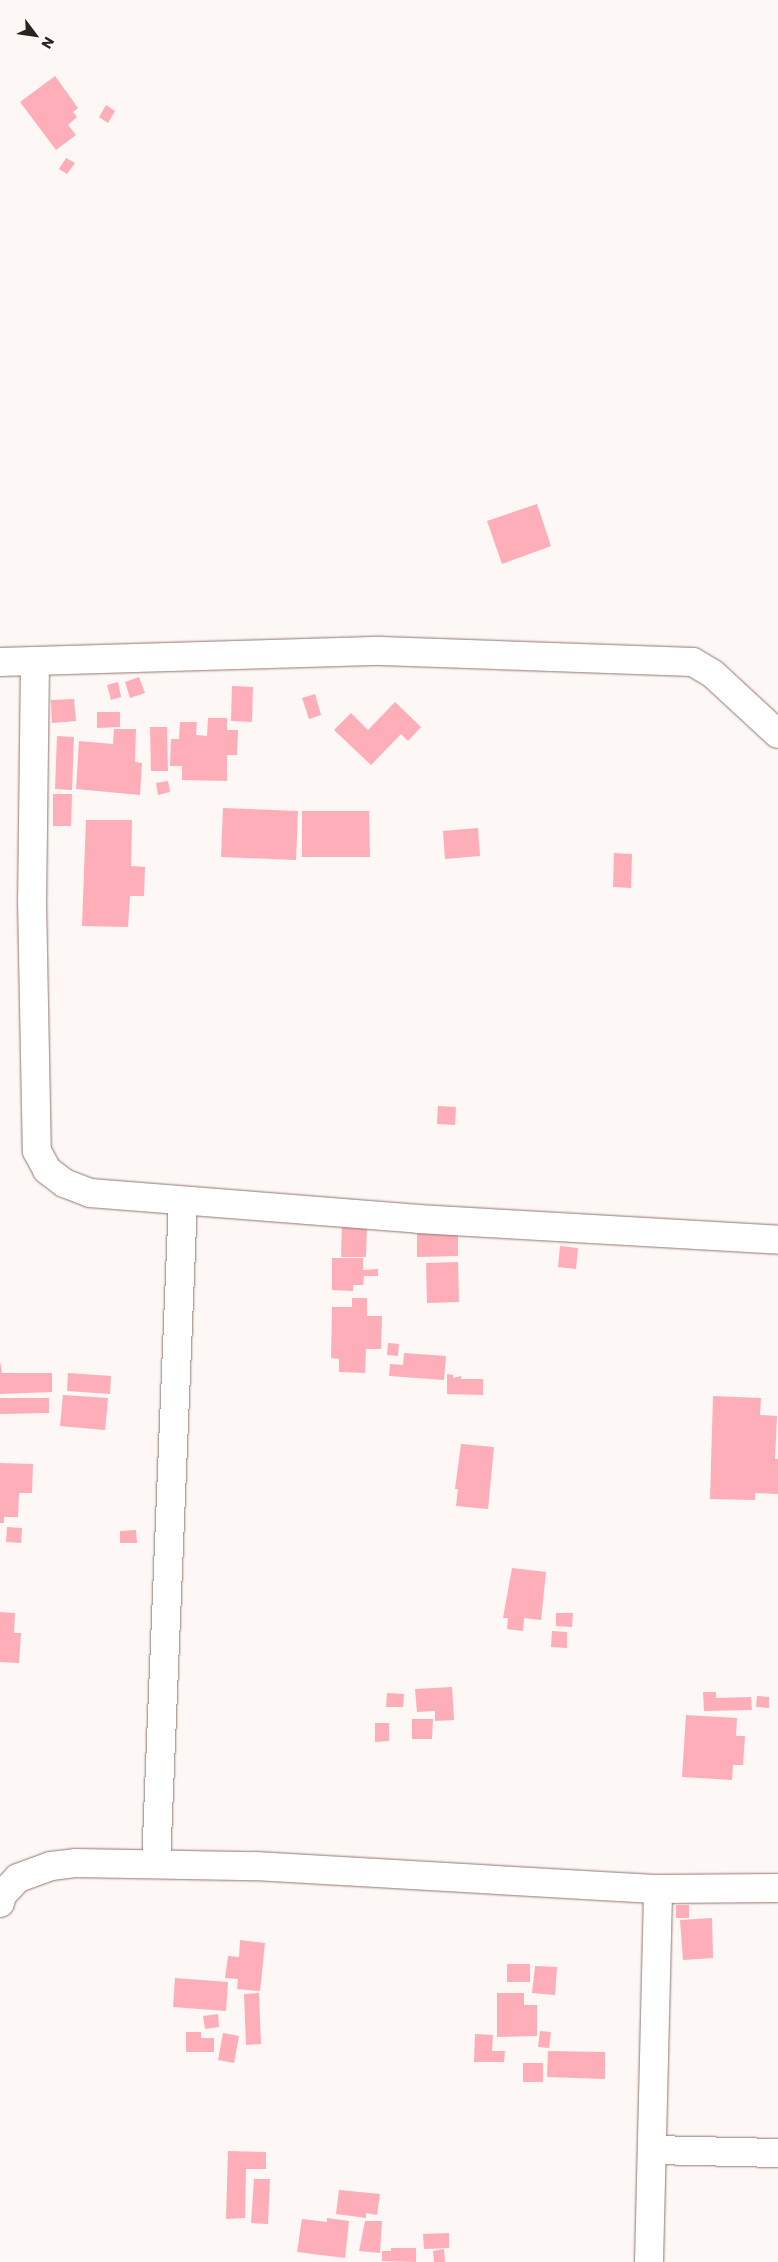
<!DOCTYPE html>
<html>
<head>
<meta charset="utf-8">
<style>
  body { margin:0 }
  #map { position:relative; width:778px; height:2262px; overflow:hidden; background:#fdf7f5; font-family:Poppins,sans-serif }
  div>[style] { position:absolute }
  .building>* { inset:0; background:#feaeb8 }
  .roads { filter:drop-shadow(0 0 1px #8f776e) drop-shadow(0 0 1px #8f776e) }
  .street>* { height:28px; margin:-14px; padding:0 14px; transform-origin:14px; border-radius:14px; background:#fff }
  span { translate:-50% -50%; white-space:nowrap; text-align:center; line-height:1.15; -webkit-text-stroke:4px #fff; paint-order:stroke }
  .north { position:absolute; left:10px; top:10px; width:50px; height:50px; -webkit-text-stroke:4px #fff; paint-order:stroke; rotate:121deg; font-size:14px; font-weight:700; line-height:20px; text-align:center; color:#2c221f }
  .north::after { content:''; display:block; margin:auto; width:18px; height:22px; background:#2c221f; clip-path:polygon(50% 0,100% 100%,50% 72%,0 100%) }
</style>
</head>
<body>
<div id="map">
  <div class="building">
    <i style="clip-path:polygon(55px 76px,78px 108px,73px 112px,77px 117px,68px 125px,76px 135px,56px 150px,20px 102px)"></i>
    <i style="clip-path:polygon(106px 105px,115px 111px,108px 123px,99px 117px)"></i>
    <i style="clip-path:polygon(66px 158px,75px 163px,67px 174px,59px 169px)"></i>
    <i style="clip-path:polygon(537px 504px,551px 546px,502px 564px,487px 521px)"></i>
    <i style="clip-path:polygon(139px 677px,145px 693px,130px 698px,125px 682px)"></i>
    <i style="clip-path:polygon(118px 682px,121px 697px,111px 700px,107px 685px)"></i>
    <i style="clip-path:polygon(232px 686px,253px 687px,252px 722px,231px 721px)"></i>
    <i style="clip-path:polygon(315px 694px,321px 715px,309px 719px,302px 698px)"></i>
    <i style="clip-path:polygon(74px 699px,76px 721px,52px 723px,51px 700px)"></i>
    <i style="clip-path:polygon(395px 702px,421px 727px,408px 741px,401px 734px,371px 765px,334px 730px,351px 713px,368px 730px)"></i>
    <i style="clip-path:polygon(97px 712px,120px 712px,120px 727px,97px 728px)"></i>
    <i style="clip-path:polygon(208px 718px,227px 718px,227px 730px,238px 730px,237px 755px,227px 755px,227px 781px,182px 780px,182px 766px,170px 766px,171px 739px,179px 739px,180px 722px,197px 722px,196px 735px,207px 736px)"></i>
    <i style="clip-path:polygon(150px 727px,167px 727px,168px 771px,151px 771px)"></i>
    <i style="clip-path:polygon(114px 729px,136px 729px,135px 762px,142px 763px,140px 795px,76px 789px,79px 741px,113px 744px)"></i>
    <i style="clip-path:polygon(57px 736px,74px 737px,72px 790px,55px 789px)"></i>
    <i style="clip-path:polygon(168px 781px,170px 792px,158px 795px,156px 783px)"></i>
    <i style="clip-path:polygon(53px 794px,72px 794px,71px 826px,53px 826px)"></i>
    <i style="clip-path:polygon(223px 808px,298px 811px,296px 860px,221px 857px)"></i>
    <i style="clip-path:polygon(302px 811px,369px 811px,370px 857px,302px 857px)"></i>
    <i style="clip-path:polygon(86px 820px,132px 820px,131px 866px,145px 867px,144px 896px,130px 896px,128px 927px,82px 926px)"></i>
    <i style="clip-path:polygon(478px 828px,480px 856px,445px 859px,443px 831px)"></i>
    <i style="clip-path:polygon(614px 853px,632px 854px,631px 888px,613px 887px)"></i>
    <i style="clip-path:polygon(438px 1106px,456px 1107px,455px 1125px,437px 1124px)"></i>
    <i style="clip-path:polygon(342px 1226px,367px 1227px,366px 1257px,341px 1257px)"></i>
    <i style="clip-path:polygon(458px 1226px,458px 1256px,417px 1257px,417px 1227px)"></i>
    <i style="clip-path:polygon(560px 1246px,578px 1248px,576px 1269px,558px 1267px)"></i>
    <i style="clip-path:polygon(332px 1258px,363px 1258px,363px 1270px,378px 1269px,378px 1276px,364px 1276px,363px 1285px,353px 1285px,353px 1291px,332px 1290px)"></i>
    <i style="clip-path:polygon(458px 1262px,459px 1302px,427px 1303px,426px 1263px)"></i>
    <i style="clip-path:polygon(352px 1298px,367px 1298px,367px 1316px,382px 1316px,381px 1349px,366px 1349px,365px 1373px,339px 1372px,339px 1359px,331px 1358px,332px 1307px,352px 1307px)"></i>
    <i style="clip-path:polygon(388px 1343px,399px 1344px,398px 1356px,387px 1355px)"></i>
    <i style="clip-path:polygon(404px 1353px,446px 1356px,444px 1380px,389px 1376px,390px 1364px,403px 1365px)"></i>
    <i style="clip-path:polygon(0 1361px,2px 1373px,52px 1373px,52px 1392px,0 1394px)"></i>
    <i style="clip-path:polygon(68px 1373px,111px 1376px,110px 1394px,67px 1391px)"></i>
    <i style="clip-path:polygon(447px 1374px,453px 1375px,453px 1378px,461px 1376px,461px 1379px,483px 1379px,483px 1395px,447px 1394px)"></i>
    <i style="clip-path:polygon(63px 1395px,108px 1398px,105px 1430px,60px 1426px)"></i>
    <i style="clip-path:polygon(713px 1396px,761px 1398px,760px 1415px,777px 1416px,775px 1459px,778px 1459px,778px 1494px,755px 1493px,755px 1500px,710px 1499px)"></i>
    <i style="clip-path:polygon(0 1398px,49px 1398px,49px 1413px,0 1414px)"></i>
    <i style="clip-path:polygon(461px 1444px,494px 1447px,488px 1509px,456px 1506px,458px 1489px,455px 1489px)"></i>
    <i style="clip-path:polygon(0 1463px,33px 1464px,32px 1493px,19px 1493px,18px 1517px,4px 1517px,4px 1523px,0 1523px)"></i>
    <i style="clip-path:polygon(7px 1527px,22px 1528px,21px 1543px,6px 1542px)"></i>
    <i style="clip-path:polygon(136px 1530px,137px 1543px,120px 1543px,120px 1531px)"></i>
    <i style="clip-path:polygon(512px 1568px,546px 1572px,541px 1620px,524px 1618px,523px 1631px,507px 1629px,508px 1618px,503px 1618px)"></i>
    <i style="clip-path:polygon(0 1612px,15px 1613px,14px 1633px,21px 1633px,19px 1663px,0 1662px)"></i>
    <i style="clip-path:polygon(556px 1613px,573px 1613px,572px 1627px,556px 1626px)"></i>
    <i style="clip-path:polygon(552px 1631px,567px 1632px,567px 1648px,551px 1647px)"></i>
    <i style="clip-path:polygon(452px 1687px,454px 1720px,435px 1721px,435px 1711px,417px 1712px,415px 1689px)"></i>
    <i style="clip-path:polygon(703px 1692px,716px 1692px,716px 1698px,751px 1697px,752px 1710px,704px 1711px)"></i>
    <i style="clip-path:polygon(387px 1693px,404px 1694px,403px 1707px,386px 1707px)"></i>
    <i style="clip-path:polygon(757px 1696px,769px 1697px,769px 1708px,756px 1707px)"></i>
    <i style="clip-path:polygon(686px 1715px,737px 1718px,736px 1736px,745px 1736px,743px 1765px,733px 1765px,732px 1780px,682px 1777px)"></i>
    <i style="clip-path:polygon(412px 1719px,433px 1719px,432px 1739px,412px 1739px)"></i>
    <i style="clip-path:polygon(375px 1723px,389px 1723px,389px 1741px,375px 1742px)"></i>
    <i style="clip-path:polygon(676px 1905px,689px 1905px,689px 1918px,676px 1918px)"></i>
    <i style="clip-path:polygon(712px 1918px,713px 1958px,683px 1960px,680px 1920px)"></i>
    <i style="clip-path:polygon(240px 1940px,265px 1943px,260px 1991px,237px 1989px,238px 1979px,225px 1978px,228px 1956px,239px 1957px)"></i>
    <i style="clip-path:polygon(507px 1964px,530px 1964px,530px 1982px,507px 1982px)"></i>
    <i style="clip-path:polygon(535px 1966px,557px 1967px,555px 1995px,532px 1993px)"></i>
    <i style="clip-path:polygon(175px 1978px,228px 1982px,226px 2011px,173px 2007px)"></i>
    <i style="clip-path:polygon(259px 1993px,261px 2044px,246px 2045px,244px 1994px)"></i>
    <i style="clip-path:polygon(497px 1993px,524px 1993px,524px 2005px,537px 2005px,537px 2036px,497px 2037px)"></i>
    <i style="clip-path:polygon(218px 2014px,219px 2027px,205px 2029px,203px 2016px)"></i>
    <i style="clip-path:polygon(540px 2031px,551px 2032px,549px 2048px,538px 2047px)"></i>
    <i style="clip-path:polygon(186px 2032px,201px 2032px,201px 2038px,214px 2038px,214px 2052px,186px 2052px)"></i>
    <i style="clip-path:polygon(223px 2033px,239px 2036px,234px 2063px,218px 2060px)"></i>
    <i style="clip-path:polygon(475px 2034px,493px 2035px,492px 2051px,505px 2051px,504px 2062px,474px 2062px)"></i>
    <i style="clip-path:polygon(548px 2051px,605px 2052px,605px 2079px,547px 2077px)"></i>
    <i style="clip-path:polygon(523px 2063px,543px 2063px,543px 2082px,523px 2082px)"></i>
    <i style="clip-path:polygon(228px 2151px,266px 2152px,266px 2169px,246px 2169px,245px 2218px,226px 2219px)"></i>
    <i style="clip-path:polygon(254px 2179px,270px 2179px,268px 2224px,251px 2223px)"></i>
    <i style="clip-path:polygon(339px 2190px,380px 2194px,377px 2215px,366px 2213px,366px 2218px,336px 2214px)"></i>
    <i style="clip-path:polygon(327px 2218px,349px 2221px,345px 2258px,297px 2252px,302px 2219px,327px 2222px)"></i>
    <i style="clip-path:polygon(365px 2221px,382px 2221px,380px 2253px,359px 2251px)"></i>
    <i style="clip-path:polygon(449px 2233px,449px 2248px,424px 2249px,423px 2234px)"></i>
    <i style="clip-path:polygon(391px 2248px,416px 2248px,416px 2262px,382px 2261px,382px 2251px,391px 2251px)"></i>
    <i style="clip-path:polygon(444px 2249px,445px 2262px,434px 2262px,433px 2251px)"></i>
  </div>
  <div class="roads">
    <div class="street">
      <i style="left:0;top:662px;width:381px;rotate:-1.7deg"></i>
      <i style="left:381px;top:651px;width:312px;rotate:2deg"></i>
      <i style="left:693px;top:662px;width:23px;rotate:31deg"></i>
      <i style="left:713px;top:674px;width:88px;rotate:42.7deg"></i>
      <i style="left:35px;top:662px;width:238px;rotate:90.7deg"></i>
      <i style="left:32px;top:900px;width:251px;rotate:88.9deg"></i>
      <i style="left:37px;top:1151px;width:21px;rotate:62deg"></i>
      <i style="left:47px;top:1170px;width:21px;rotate:37deg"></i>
      <i style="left:64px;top:1183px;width:28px;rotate:21deg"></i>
      <i style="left:90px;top:1193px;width:330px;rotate:4.5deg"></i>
      <i style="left:419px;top:1219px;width:360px;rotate:3.3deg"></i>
      <i style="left:156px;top:1864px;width:664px;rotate:-87.67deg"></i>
      <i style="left:0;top:1903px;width:8px;rotate:-76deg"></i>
      <i style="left:2px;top:1895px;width:23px;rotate:-47deg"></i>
      <i style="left:18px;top:1878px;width:35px;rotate:-20deg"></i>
      <i style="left:51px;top:1866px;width:24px;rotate:-7deg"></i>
      <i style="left:75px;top:1863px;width:180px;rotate:1deg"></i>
      <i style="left:255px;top:1866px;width:404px;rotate:3.3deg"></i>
      <i style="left:658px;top:1889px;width:120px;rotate:-0.5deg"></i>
      <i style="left:654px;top:2150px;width:124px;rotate:1.4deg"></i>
      <i style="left:649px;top:2262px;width:373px;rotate:-88.6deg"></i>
    </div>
  </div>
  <div class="north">N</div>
</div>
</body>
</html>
